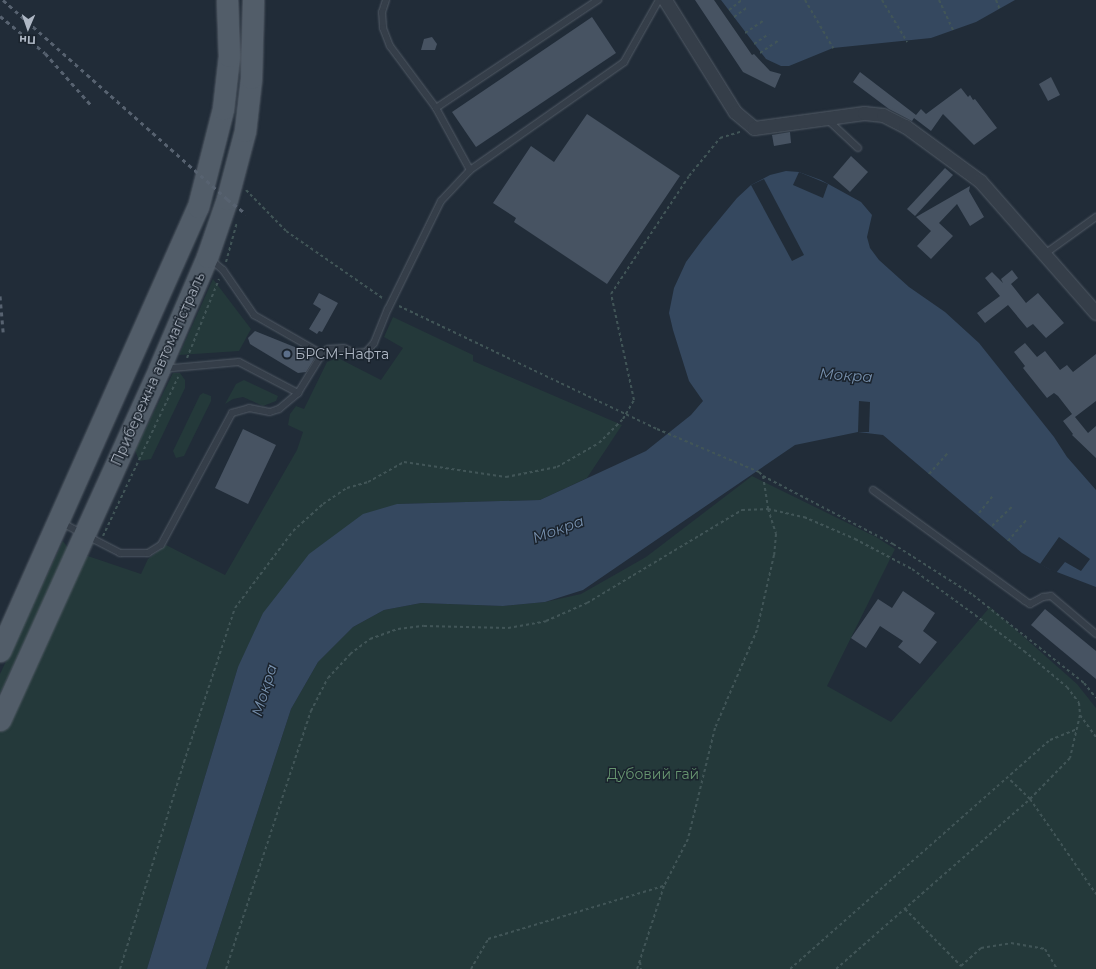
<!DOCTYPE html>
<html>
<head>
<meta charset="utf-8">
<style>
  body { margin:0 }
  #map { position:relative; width:1096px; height:969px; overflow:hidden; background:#212c38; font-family:Montserrat,sans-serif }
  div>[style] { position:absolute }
  .green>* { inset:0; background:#24393a }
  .water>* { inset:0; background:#35485f }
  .pier>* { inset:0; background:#212c38 }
  .building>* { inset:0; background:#475362 }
  .path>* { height:2px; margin-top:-1px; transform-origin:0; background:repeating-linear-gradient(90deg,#415557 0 3px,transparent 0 6px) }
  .roads { filter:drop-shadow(0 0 1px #525b66) drop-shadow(0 0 1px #525b66) }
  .service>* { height:6px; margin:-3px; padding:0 3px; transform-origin:3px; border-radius:3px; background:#353e49 }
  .minor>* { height:13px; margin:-6.5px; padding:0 6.5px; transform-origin:6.5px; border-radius:6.5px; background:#353e49 }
  .primary>* { height:21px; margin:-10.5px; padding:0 10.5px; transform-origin:10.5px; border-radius:10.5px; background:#525d69 }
  .rail>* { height:3px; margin-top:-1.5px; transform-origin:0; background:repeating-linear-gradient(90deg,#576270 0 4px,transparent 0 8px) }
  .dots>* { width:11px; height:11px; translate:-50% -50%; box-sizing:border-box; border:2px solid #1a232d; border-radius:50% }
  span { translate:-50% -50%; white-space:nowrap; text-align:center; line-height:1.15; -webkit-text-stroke:3px #1a232d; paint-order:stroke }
  .poi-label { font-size:14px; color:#afb8c5 }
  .left { translate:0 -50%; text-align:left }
  .street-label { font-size:14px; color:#afb8c5 }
  .park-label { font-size:14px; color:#679570 }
  .water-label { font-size:15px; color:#7790ad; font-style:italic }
  .north { position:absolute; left:8px; top:8px; width:40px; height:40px; -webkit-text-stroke:3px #1a232d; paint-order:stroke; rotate:182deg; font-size:11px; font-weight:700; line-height:16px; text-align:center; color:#afb8c5 }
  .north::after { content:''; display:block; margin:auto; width:14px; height:18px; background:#afb8c5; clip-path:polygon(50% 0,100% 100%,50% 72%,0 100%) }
</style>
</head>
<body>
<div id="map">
  <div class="green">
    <i style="clip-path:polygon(213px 279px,251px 329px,239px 351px,179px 355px)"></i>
    <i style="clip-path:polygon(393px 317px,473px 355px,473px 361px,622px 425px,587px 478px,540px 500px,397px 504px,238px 667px,147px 969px,0 969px,0 718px,76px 552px,141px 574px,148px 559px,166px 545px,225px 575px,297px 450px,303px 432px,288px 425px,290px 414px,296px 406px,304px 409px,327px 362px,338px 358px,381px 380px,403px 348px,384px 337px)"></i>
    <i style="clip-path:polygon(173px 373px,180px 373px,185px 380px,185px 388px,151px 459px,139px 461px,135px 450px)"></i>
    <i style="clip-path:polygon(244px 380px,278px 396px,276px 401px,263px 406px,243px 397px,233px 399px,225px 404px,236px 384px)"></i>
    <i style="clip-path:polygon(203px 393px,211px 396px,211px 401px,184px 456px,176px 458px,173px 451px,200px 395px)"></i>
    <i style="clip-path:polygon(752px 476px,876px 537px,895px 549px,827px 686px,891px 722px,990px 607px,1077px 684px,1096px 708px,1096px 969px,206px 969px,291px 709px,318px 662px,353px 627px,384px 610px,421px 603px,503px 606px,545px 602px,581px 594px,646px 557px)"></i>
    <i style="clip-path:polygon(63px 541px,68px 548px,0 694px,0 674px)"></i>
  </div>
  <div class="water">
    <i style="clip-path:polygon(721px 0,1015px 0,976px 22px,931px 38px,833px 48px,789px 66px,781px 66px,766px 59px)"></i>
    <i style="clip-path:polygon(786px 171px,799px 172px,821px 180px,861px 202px,872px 215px,867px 237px,870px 248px,879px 260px,909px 287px,945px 312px,979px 343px,1054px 437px,1067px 457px,1096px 490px,1096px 587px,1049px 569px,1022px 553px,883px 435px,858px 432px,795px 445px,583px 590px,545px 602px,503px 606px,421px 603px,384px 610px,353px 627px,318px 662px,291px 709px,206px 969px,147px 969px,238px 667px,263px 613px,309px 554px,363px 514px,397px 504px,540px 500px,646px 451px,691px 415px,703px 401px,689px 381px,673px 330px,669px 313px,674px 288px,686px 262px,703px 239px,737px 198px,751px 185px,770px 175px)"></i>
  </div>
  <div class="pier">
    <i style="clip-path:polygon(799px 172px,828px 184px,823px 198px,793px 185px)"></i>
    <i style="clip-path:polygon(764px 179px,804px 255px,792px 261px,751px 185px)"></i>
    <i style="clip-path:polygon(859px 401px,870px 402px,869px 432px,858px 432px)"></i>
    <i style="clip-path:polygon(1059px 537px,1090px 559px,1081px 571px,1065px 562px,1056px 573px,1040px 564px)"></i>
  </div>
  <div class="building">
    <i style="clip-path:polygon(695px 0,714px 0,752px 55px,754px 54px,770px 71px,781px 74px,775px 88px,743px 72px)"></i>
    <i style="clip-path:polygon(592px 17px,616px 53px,476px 147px,452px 112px)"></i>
    <i style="clip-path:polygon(432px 37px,437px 44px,435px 50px,421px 50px,424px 39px)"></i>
    <i style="clip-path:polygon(860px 72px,916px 115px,921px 109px,926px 114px,961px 88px,968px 97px,970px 95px,973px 100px,975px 99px,997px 128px,974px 145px,943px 114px,931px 131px,914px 118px,912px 121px,889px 109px,853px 82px)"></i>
    <i style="clip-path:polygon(1051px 77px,1060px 95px,1048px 101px,1039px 84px)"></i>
    <i style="clip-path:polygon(587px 114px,680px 176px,607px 284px,514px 222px,516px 218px,493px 203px,531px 146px,554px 162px)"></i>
    <i style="clip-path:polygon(790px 132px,791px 143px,774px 146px,772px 135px)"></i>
    <i style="clip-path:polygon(851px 156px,868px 172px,850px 192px,833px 177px)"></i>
    <i style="clip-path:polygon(945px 168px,953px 175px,915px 216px,907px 209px)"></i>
    <i style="clip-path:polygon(970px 186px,969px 191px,984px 217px,970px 226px,957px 204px,939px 223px,953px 236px,931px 259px,917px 246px,931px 231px,916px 217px)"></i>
    <i style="clip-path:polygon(1012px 270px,1018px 278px,1011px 284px,1026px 303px,1038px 293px,1064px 323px,1046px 338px,1033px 324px,1027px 328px,1008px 305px,985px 323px,977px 313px,1000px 296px,985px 278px,992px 272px,1003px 283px,1001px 279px)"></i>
    <i style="clip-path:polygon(319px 293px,338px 303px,322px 332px,319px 331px,317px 334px,309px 329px,321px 309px,313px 304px)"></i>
    <i style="clip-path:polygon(255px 331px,312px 354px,314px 359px,306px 372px,298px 373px,250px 344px,248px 338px)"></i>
    <i style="clip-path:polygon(1025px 343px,1037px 357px,1045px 351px,1060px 370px,1067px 365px,1073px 372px,1096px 354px,1096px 401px,1075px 417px,1088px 433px,1096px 426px,1096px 458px,1072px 435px,1073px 434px,1063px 421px,1072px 414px,1058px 396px,1054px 393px,1047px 398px,1023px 368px,1025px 366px,1014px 352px)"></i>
    <i style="clip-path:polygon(243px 429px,276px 445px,248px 504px,215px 488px)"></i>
    <i style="clip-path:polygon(903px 591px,935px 613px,923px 631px,937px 642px,920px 664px,898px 647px,903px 641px,880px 626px,866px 648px,851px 638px,878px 599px,892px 608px)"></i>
    <i style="clip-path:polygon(1045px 609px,1096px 651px,1096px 679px,1031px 625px)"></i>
  </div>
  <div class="path">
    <i style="left:805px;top:0;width:56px;rotate:59.7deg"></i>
    <i style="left:882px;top:0;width:49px;rotate:59.2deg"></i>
    <i style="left:939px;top:0;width:33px;rotate:65deg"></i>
    <i style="left:996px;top:0;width:11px;rotate:68deg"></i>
    <i style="left:729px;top:10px;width:16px;rotate:-38deg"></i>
    <i style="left:734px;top:17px;width:17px;rotate:-36deg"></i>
    <i style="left:745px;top:33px;width:23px;rotate:-34deg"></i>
    <i style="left:754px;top:44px;width:18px;rotate:-34deg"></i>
    <i style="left:760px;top:53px;width:22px;rotate:-34deg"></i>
    <i style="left:246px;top:190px;width:57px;rotate:45.7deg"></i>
    <i style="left:286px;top:231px;width:119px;rotate:34.8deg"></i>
    <i style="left:226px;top:262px;width:41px;rotate:-74.6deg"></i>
    <i style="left:399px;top:306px;width:286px;rotate:25.5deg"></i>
    <i style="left:657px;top:429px;width:111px;rotate:22.9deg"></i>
    <i style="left:759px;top:472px;width:6px;rotate:45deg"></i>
    <i style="left:763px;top:476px;width:33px;rotate:81deg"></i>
    <i style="left:768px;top:509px;width:26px;rotate:72deg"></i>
    <i style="left:776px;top:534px;width:21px;rotate:95deg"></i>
    <i style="left:774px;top:555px;width:77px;rotate:102.8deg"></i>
    <i style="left:757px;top:630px;width:107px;rotate:113.2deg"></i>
    <i style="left:715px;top:728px;width:114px;rotate:103.7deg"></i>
    <i style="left:688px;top:839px;width:53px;rotate:117.1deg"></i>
    <i style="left:664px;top:886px;width:87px;rotate:108deg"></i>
    <i style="left:187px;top:358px;width:85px;rotate:-67.9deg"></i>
    <i style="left:929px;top:474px;width:30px;rotate:-48deg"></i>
    <i style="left:763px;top:476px;width:147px;rotate:27.6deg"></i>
    <i style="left:893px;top:544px;width:95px;rotate:32.5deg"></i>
    <i style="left:973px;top:595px;width:142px;rotate:38.4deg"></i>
    <i style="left:1084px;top:683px;width:19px;rotate:51deg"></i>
    <i style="left:979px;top:513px;width:21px;rotate:-51deg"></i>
    <i style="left:992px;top:526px;width:30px;rotate:-44deg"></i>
    <i style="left:103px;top:536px;width:176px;rotate:-64.7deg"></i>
    <i style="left:1008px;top:541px;width:28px;rotate:-49deg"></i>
    <i style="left:1080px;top:715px;width:27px;rotate:54deg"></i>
    <i style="left:905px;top:909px;width:80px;rotate:45.5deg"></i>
    <i style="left:961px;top:966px;width:27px;rotate:-42deg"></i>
    <i style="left:981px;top:948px;width:30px;rotate:-9deg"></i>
    <i style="left:1011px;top:943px;width:35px;rotate:10deg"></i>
    <i style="left:1045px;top:949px;width:23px;rotate:59deg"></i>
    <i style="left:640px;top:962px;width:7px;rotate:82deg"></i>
    <i style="left:120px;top:969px;width:217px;rotate:-72.8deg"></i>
    <i style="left:184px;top:762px;width:162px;rotate:-71.7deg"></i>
    <i style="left:235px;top:608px;width:96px;rotate:-53deg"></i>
    <i style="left:293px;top:531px;width:40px;rotate:-42deg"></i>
    <i style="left:323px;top:504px;width:29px;rotate:-34deg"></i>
    <i style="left:347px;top:488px;width:22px;rotate:-16deg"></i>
    <i style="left:368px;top:482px;width:41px;rotate:-29.1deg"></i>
    <i style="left:404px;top:462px;width:103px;rotate:8.4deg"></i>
    <i style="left:506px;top:477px;width:52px;rotate:-11.1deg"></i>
    <i style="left:557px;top:467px;width:48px;rotate:-29.7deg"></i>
    <i style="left:599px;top:443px;width:34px;rotate:-45deg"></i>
    <i style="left:623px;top:419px;width:22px;rotate:-60deg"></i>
    <i style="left:634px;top:400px;width:108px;rotate:-102.2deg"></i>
    <i style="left:611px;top:294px;width:141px;rotate:-56.5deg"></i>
    <i style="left:689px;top:176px;width:49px;rotate:-50.8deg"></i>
    <i style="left:720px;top:138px;width:21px;rotate:-17deg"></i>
    <i style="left:226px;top:969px;width:272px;rotate:-71.8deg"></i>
    <i style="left:311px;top:711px;width:37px;rotate:-63deg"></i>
    <i style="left:328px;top:678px;width:33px;rotate:-47deg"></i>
    <i style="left:350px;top:654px;width:25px;rotate:-37deg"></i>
    <i style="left:370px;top:639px;width:30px;rotate:-20deg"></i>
    <i style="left:398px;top:629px;width:26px;rotate:-7deg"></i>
    <i style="left:424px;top:626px;width:84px;rotate:1.4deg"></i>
    <i style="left:508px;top:628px;width:39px;rotate:-10deg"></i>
    <i style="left:546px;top:621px;width:45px;rotate:-23.7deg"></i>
    <i style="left:587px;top:603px;width:181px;rotate:-31deg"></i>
    <i style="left:742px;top:510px;width:26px;rotate:-2deg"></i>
    <i style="left:768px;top:509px;width:37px;rotate:13deg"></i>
    <i style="left:804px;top:517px;width:56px;rotate:23.3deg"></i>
    <i style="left:855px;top:539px;width:64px;rotate:27.8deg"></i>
    <i style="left:912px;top:569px;width:139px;rotate:36.2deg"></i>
    <i style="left:1024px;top:651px;width:56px;rotate:39.9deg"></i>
    <i style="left:1067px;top:687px;width:20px;rotate:53deg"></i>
    <i style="left:1079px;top:703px;width:12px;rotate:85deg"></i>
    <i style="left:1080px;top:715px;width:44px;rotate:103.1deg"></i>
    <i style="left:1070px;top:758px;width:57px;rotate:134.3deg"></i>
    <i style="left:1030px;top:799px;width:30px;rotate:-136deg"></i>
    <i style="left:471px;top:969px;width:34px;rotate:-60deg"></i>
    <i style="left:488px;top:939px;width:184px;rotate:-16.8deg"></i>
    <i style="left:790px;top:969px;width:346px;rotate:-41.4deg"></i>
    <i style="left:1050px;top:740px;width:29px;rotate:-22deg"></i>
    <i style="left:836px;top:969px;width:258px;rotate:-41.2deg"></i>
    <i style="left:1030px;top:799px;width:116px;rotate:55.2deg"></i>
  </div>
  <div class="roads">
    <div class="service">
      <i style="left:386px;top:0;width:13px;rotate:108deg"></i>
      <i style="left:382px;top:12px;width:16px;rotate:86deg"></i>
      <i style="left:383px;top:28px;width:19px;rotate:69deg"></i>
      <i style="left:390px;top:46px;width:77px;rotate:53.4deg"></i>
      <i style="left:436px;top:108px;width:71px;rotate:61.3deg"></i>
      <i style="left:436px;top:108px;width:195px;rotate:-33.7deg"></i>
      <i style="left:828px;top:120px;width:41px;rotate:43deg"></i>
      <i style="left:1046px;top:253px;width:62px;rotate:-35.8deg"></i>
      <i style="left:210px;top:259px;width:17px;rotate:40deg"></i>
      <i style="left:223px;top:270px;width:55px;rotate:55.4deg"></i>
      <i style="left:254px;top:315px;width:78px;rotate:29.8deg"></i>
      <i style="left:162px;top:369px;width:77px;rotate:-5.2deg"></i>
      <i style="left:239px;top:362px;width:67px;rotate:27.7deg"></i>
      <i style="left:873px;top:490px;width:188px;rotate:36.1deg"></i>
      <i style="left:1025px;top:601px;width:6px;rotate:31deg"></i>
      <i style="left:1030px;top:604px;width:15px;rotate:-28deg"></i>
      <i style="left:1043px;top:597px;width:8px;rotate:-7deg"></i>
      <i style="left:1051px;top:596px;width:59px;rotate:40.2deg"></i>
      <i style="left:60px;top:522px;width:68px;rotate:27.3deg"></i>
      <i style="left:120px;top:553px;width:28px"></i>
      <i style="left:148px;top:553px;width:15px;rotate:-32deg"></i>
      <i style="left:161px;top:545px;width:150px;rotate:-61.7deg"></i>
      <i style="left:232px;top:413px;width:18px;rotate:-16deg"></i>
      <i style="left:249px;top:408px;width:21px;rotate:11deg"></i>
      <i style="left:270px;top:412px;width:9px;rotate:-18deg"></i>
      <i style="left:279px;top:409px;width:25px;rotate:-40deg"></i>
      <i style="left:298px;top:393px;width:46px;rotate:-58.4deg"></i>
      <i style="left:322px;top:354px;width:8px;rotate:-40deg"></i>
      <i style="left:328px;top:349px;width:16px;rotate:-4deg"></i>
      <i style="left:344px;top:348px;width:12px;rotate:24deg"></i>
      <i style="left:355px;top:353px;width:11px;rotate:-5deg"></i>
      <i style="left:366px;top:352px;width:12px;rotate:-48deg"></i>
      <i style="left:374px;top:343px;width:37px;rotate:-68deg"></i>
      <i style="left:388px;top:309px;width:120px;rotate:-63.9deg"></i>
      <i style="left:441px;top:201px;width:42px;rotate:-46.9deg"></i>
      <i style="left:470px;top:170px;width:188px;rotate:-35deg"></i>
      <i style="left:624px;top:62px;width:71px;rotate:-60.6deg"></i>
    </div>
    <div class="minor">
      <i style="left:665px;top:0;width:132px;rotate:58deg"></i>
      <i style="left:735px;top:112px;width:25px;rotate:40deg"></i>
      <i style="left:754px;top:128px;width:111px;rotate:-7.8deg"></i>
      <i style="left:864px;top:113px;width:19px;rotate:6deg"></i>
      <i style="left:883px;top:115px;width:25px;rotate:27deg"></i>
      <i style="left:905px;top:126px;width:93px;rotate:36.3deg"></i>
      <i style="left:980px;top:181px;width:176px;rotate:48.7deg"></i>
    </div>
    <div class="primary">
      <i style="left:0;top:651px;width:486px;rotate:-66deg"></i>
      <i style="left:198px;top:207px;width:101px;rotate:-75.7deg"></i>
      <i style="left:223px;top:109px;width:53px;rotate:-83.5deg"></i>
      <i style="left:229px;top:56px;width:56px;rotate:-92deg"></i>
      <i style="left:0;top:720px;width:385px;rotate:-65.6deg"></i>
      <i style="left:159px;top:369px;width:122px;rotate:-66.8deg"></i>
      <i style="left:207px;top:257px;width:61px;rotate:-71deg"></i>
      <i style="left:227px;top:199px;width:70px;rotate:-75.2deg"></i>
      <i style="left:245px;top:131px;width:53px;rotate:-83.5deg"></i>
      <i style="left:251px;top:78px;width:78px;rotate:-88.5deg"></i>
    </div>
  </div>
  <div class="rail">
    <i style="left:3px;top:0;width:300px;rotate:41.6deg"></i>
    <i style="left:227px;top:199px;width:24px;rotate:38deg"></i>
    <i style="left:0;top:16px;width:58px;rotate:39.4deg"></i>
    <i style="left:45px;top:53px;width:69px;rotate:48.5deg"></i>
    <i style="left:0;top:296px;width:36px;rotate:85deg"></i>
  </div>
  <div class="dots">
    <i style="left:287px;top:354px;background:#5c6f8a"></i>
  </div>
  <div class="poi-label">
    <span class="left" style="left:295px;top:354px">БРСМ-Нафта</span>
  </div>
  <div class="street-label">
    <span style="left:158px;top:369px;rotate:-66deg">Прибережна автомагістраль</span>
  </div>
  <div class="park-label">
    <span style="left:653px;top:774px">Дубовий гай</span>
  </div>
  <div class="water-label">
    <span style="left:846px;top:375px;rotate:4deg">Мокра</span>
    <span style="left:558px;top:529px;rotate:-20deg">Мокра</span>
    <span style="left:264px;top:690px;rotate:-73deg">Мокра</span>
  </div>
  <div class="north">Пн</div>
</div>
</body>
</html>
